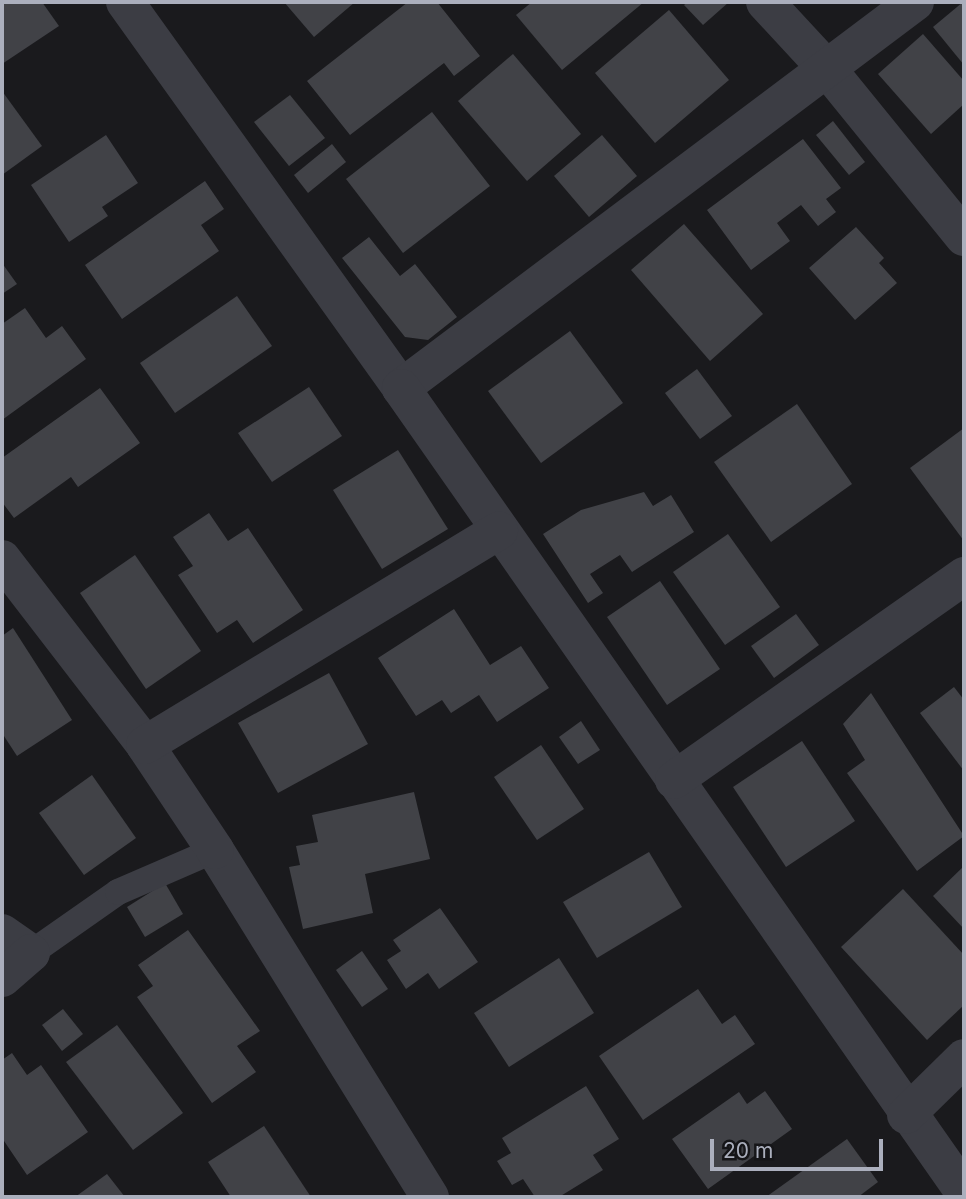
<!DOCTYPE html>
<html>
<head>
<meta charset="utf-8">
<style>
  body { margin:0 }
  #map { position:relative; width:966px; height:1199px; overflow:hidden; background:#1a1a1d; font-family:Inter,sans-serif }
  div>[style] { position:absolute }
  .building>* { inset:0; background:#414247 }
  .service>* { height:26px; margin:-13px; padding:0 13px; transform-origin:13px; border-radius:13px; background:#3c3d44 }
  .minor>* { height:38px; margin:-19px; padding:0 19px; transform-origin:19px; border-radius:19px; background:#3c3d44 }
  span { translate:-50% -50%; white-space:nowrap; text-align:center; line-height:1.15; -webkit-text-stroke:5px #151518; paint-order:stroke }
  .frame { position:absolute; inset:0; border:4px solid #abafbd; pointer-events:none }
  .scale { position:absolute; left:710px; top:1139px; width:173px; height:32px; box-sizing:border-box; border:4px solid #abafbd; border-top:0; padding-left:9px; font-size:21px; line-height:24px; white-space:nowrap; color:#abafbd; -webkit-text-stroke:5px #151518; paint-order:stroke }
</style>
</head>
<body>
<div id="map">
  <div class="building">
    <i style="clip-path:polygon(2px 2px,42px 2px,59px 26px,2px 64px)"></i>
    <i style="clip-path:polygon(284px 2px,355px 2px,314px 37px)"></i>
    <i style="clip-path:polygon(408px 2px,437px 2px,480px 56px,454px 76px,444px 63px,350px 135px,307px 81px)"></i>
    <i style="clip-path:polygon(532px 2px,644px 2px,562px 70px,516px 15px)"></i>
    <i style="clip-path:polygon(688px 2px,729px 2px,703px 25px,684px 5px)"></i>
    <i style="clip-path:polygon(963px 2px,964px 2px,964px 65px,933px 27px)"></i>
    <i style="clip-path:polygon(669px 10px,729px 80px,655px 143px,595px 73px)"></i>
    <i style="clip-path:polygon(923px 34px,964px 81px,964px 104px,931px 134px,878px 74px)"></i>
    <i style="clip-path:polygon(513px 54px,581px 134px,527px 181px,458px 101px)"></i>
    <i style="clip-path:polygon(2px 91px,42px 146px,2px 175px)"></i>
    <i style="clip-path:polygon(290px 95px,325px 138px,289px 166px,254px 122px)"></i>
    <i style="clip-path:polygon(432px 112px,490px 186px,403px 253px,346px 179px)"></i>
    <i style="clip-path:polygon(833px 121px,865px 162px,849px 175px,816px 135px)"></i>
    <i style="clip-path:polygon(106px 135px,138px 183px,102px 207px,108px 216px,69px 242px,31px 185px)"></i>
    <i style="clip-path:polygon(602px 135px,637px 176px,589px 217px,554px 176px)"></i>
    <i style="clip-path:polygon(803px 139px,841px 188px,826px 199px,836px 212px,818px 226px,801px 205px,777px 223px,790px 241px,751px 270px,707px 210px)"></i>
    <i style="clip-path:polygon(332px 144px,346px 162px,308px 193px,294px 175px)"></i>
    <i style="clip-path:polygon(205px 181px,224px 209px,201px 225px,219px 251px,122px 319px,85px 265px)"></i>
    <i style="clip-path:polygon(684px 224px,763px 314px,710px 361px,631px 270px)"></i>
    <i style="clip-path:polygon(856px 227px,884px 258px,879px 263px,897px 283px,855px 320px,809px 268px)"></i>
    <i style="clip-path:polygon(369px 237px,400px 276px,415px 264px,457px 317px,428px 340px,405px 337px,342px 258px)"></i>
    <i style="clip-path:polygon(2px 263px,17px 284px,2px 294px)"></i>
    <i style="clip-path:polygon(237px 296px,272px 346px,175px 413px,140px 363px)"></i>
    <i style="clip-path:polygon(25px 308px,46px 338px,62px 326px,86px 359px,2px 420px,2px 324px)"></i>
    <i style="clip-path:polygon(570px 331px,623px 403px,541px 463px,488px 391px)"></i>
    <i style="clip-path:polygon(697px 369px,732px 416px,700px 439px,665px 393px)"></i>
    <i style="clip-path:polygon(309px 387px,342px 436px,272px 482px,238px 433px)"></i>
    <i style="clip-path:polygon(100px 388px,140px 443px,78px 487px,71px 477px,14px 518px,2px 502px,2px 458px)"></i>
    <i style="clip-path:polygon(797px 404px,852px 484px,771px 542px,714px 462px)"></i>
    <i style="clip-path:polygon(964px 428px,964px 541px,910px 468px)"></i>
    <i style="clip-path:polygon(398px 450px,448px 529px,382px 569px,333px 490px)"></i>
    <i style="clip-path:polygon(644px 492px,653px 506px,671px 495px,694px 532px,632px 572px,620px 555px,590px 574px,603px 593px,588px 603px,543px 534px,581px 510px)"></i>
    <i style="clip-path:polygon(209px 513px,228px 541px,248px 528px,303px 610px,253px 643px,237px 620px,217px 633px,178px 575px,193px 566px,173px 537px)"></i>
    <i style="clip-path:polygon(728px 534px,780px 607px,725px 645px,673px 572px)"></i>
    <i style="clip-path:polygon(135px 555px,201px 651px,146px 689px,80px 593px)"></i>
    <i style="clip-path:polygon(660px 581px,720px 669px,667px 705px,607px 617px)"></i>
    <i style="clip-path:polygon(454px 609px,490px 665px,521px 646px,549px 688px,497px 722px,479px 695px,451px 713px,442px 700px,416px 716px,378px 658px)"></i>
    <i style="clip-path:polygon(796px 614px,819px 645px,774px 678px,751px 646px)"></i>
    <i style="clip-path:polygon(13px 628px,72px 720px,17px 756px,2px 733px,2px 636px)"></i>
    <i style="clip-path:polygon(329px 673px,368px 744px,278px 793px,238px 723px)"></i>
    <i style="clip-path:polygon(954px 687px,964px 700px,964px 771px,920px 713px)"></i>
    <i style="clip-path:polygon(871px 693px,964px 836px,917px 871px,847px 773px,865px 760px,843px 724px)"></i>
    <i style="clip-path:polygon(581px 721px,600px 750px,578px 764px,559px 737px)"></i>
    <i style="clip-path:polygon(802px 741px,855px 821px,786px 867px,733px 787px)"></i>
    <i style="clip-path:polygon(541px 745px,584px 809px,537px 840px,494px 777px)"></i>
    <i style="clip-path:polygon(92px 775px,136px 838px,84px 875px,39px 813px)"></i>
    <i style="clip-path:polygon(414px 792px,430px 859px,365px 874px,373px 913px,303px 929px,289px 867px,300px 865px,296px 846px,318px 842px,312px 815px)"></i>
    <i style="clip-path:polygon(649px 852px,682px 907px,597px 958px,563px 902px)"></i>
    <i style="clip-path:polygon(964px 866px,964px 929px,933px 896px)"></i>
    <i style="clip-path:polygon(165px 883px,183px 914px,145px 937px,127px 907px)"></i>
    <i style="clip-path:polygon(903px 889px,964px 955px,964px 1005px,927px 1040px,841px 947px)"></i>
    <i style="clip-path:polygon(440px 908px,478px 962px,439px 989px,428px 973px,406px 989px,387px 960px,401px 951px,393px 940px)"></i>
    <i style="clip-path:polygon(188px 930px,260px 1031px,237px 1046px,256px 1072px,212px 1103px,137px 997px,153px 986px,138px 965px)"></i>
    <i style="clip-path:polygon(362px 951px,388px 989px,362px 1007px,336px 970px)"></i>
    <i style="clip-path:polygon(559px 958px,594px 1013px,509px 1067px,474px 1013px)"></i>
    <i style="clip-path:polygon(698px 989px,722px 1024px,735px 1015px,755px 1044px,643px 1120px,599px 1056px)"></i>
    <i style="clip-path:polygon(63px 1009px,83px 1034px,62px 1051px,42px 1025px)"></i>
    <i style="clip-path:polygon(117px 1025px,183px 1113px,133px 1150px,66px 1062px)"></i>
    <i style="clip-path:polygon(12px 1053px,27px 1075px,41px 1065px,88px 1132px,27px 1175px,2px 1138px,2px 1060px)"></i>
    <i style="clip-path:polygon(586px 1086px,619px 1139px,593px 1155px,603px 1170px,559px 1197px,535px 1197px,523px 1179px,512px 1185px,497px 1161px,511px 1153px,502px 1138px)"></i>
    <i style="clip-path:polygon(765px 1091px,792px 1129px,708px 1189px,672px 1139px,739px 1092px,747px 1104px)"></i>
    <i style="clip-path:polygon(264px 1126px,311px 1197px,231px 1197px,208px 1162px)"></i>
    <i style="clip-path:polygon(847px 1139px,878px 1182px,858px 1197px,766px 1197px)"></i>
    <i style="clip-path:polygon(107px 1174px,125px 1197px,75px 1197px)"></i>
  </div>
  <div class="service">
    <i style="left:31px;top:953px;width:106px;rotate:-35deg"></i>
    <i style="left:118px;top:892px;width:106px;rotate:-23.4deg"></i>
  </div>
  <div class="minor">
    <i style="left:125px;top:2px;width:475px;rotate:54.4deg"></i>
    <i style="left:765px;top:2px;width:94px;rotate:47.2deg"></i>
    <i style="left:829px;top:71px;width:214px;rotate:50.9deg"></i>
    <i style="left:915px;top:2px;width:643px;rotate:143.09deg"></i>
    <i style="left:401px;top:388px;width:982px;rotate:55deg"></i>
    <i style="left:2px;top:559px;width:235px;rotate:52.4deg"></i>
    <i style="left:674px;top:780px;width:355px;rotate:-35.1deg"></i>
    <i style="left:2px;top:933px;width:35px;rotate:35deg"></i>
    <i style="left:31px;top:953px;width:38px;rotate:139deg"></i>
    <i style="left:906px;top:1115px;width:81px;rotate:-44.5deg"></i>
    <i style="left:430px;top:1197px;width:408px;rotate:-121.8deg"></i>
    <i style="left:215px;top:850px;width:126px;rotate:-123.7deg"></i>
    <i style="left:145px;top:745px;width:414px;rotate:-31.2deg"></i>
  </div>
  <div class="frame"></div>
  <div class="scale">20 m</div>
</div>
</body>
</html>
